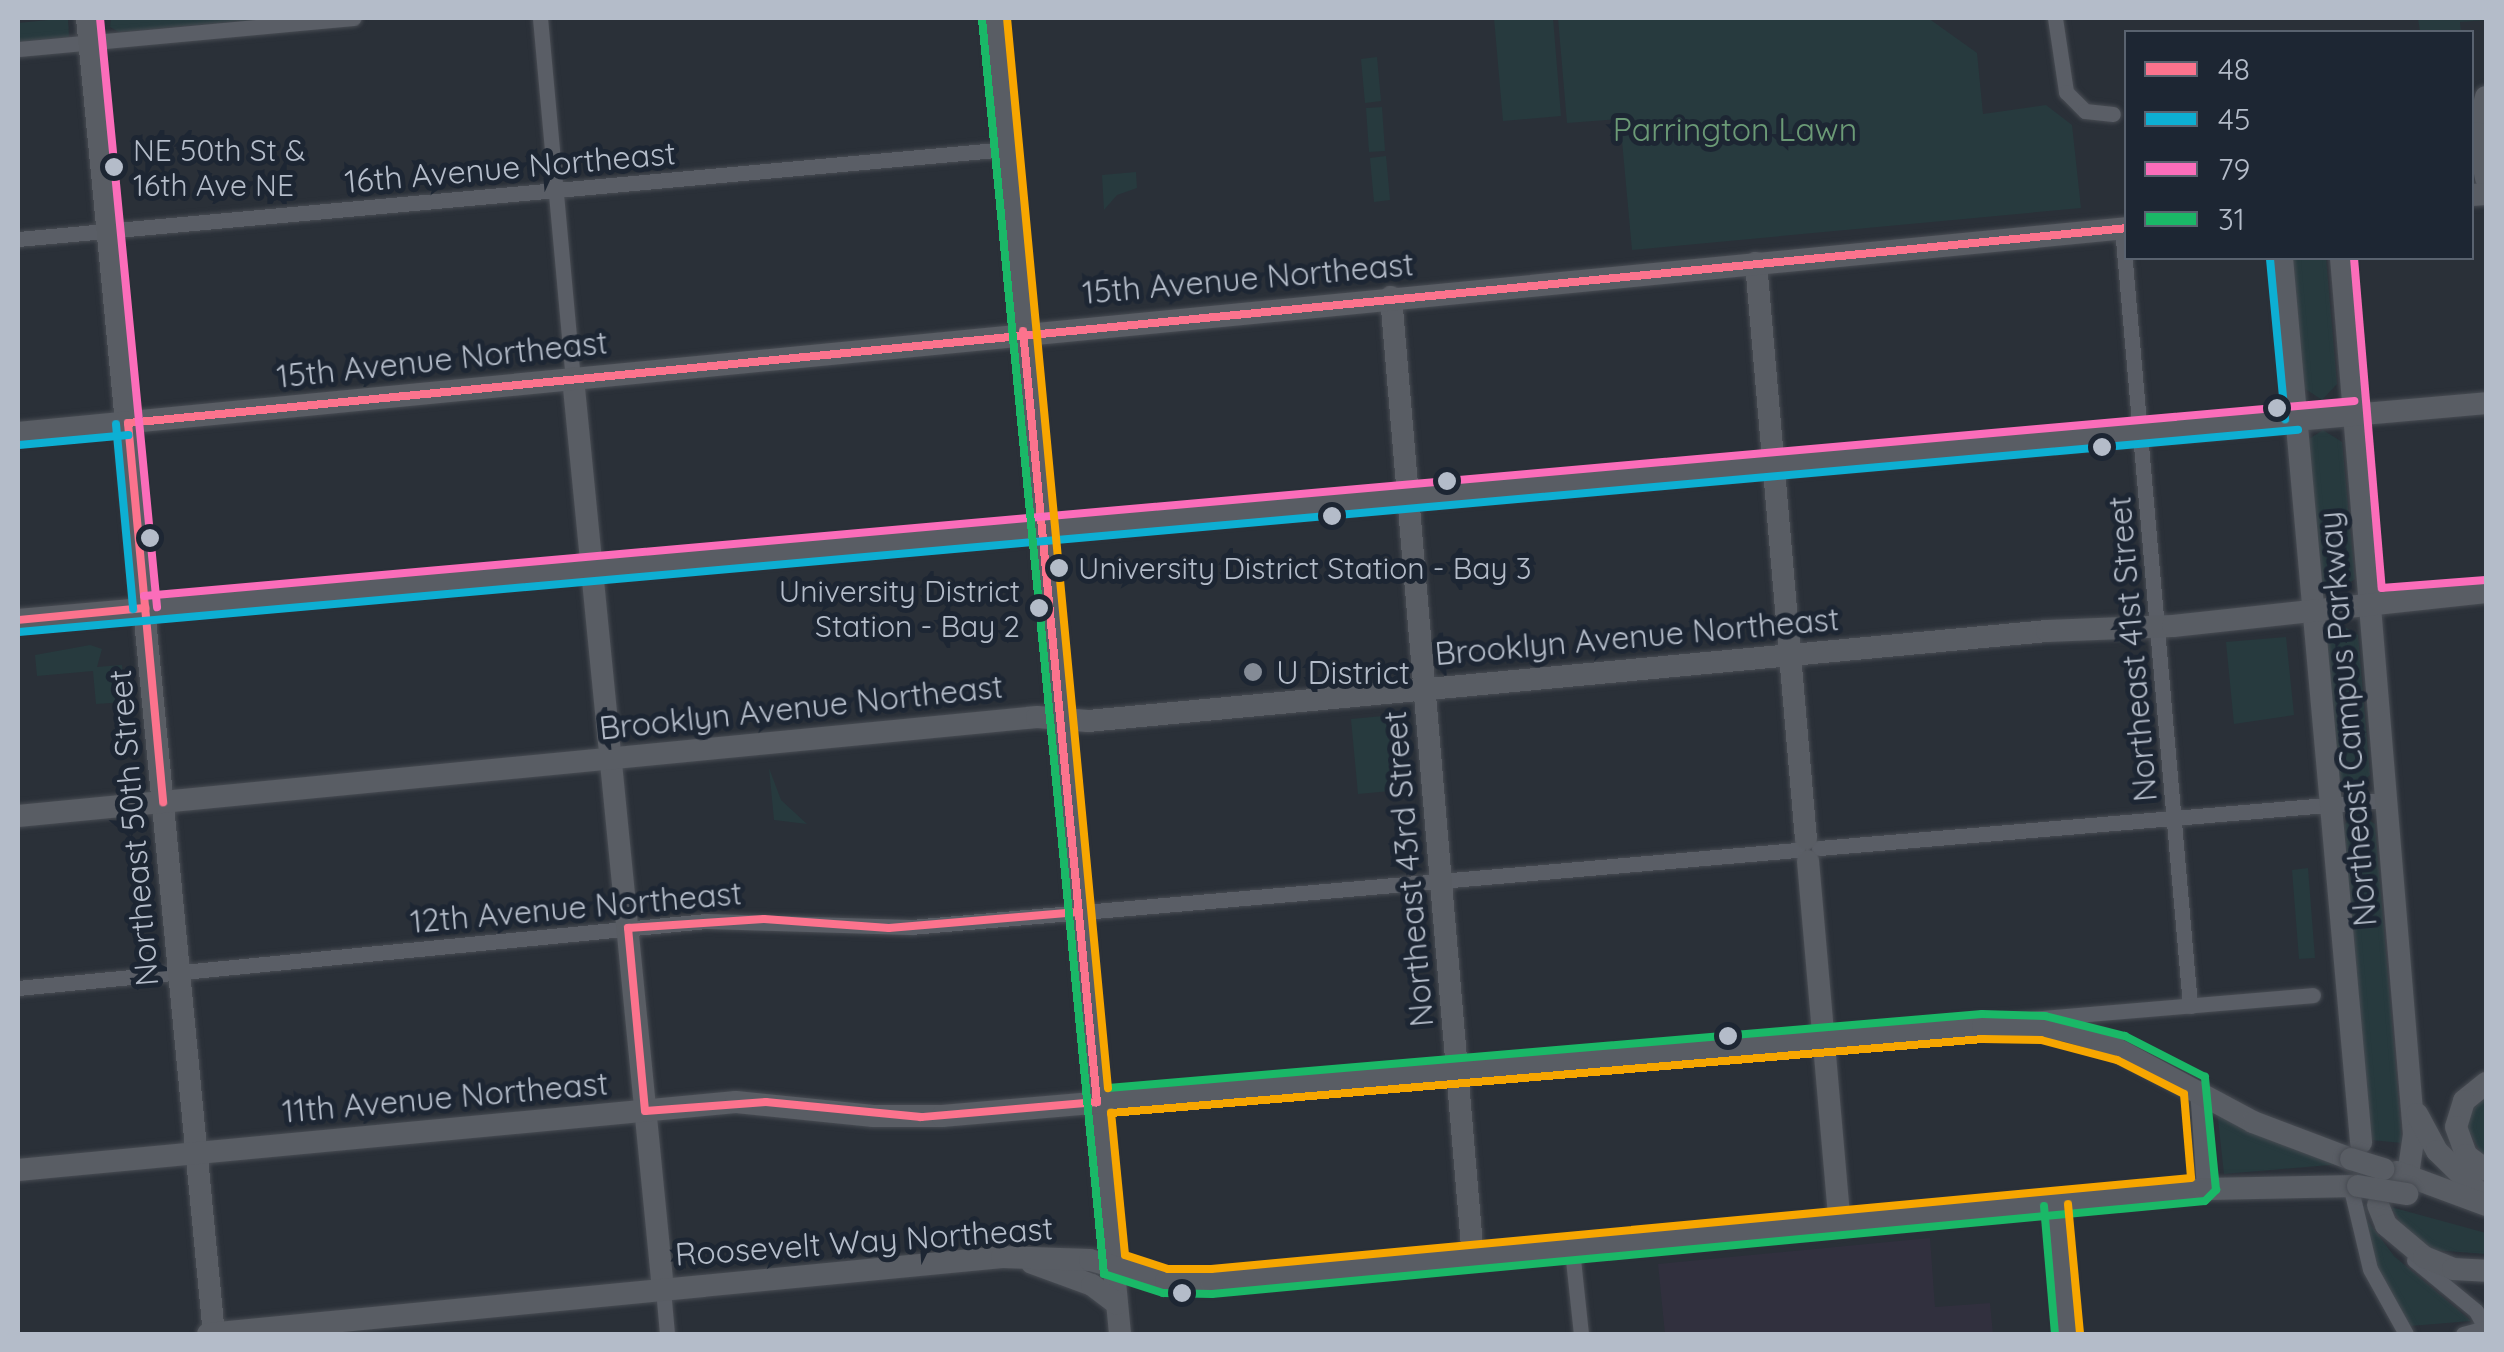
<!DOCTYPE html>
<html>
<head>
<meta charset="utf-8">
<style>
  body { margin:0 }
  #map { position:relative; width:2504px; height:1352px; overflow:hidden; background:#2a3038; font-family:Quicksand,sans-serif }
  div>[style] { position:absolute }
  .medical>* { inset:0; background:#31303e }
  .green>* { inset:0; background:#273a3e }
  .roads { filter:drop-shadow(0 0 2px #484c53) drop-shadow(0 0 2px #484c53) }
  .street>* { height:15px; margin:-7.5px; padding:0 7.5px; transform-origin:7.5px; border-radius:7.5px; background:#5a5e66 }
  .secondary>* { height:22px; margin:-11px; padding:0 11px; transform-origin:11px; border-radius:11px; background:#595d64 }
  .bridges { filter:drop-shadow(0 0 2px #484c53) drop-shadow(0 0 2px #484c53) }
  .secondary-bridge>* { height:22px; margin:-11px; padding:0 11px; transform-origin:11px; border-radius:11px; background:#595d64 }
  .bus-1>* { height:8px; margin:-4px; padding:0 4px; transform-origin:4px; border-radius:4px; background:#fc738d }
  .bus-2>* { height:8px; margin:-4px; padding:0 4px; transform-origin:4px; border-radius:4px; background:#0dafd3 }
  .bus-3>* { height:8px; margin:-4px; padding:0 4px; transform-origin:4px; border-radius:4px; background:#fb6dba }
  .bus-4>* { height:8px; margin:-4px; padding:0 4px; transform-origin:4px; border-radius:4px; background:#1ab867 }
  .bus-5>* { height:8px; margin:-4px; padding:0 4px; transform-origin:4px; border-radius:4px; background:#f7a600 }
  .dots>* { width:28px; height:28px; translate:-50% -50%; box-sizing:border-box; border:5px solid #1d2633; border-radius:50% }
  span { translate:-50% -50%; white-space:nowrap; text-align:center; line-height:1.15; -webkit-text-stroke:10px #1d2633; paint-order:stroke }
  .bus-label { font-size:30px; color:#b4bcc9 }
  .left { translate:0 -50%; text-align:left }
  .right { translate:-100% -50%; text-align:right }
  .park-label { font-size:32px; color:#6b9a76 }
  .street-label { font-size:32px; color:#b4bcc9 }
  .poi-label { font-size:32px; color:#b4bcc9 }
  .frame { position:absolute; inset:0; border:20px solid #b4bcc9; pointer-events:none }
  .legend { position:absolute; left:2124px; top:30px; width:350px; height:230px; box-sizing:border-box; background:#1d2633; border:2px solid #59626f; margin:0; padding:12px 18px; list-style:none; font-size:30px; color:#b4bcc9 }
  .legend li { display:flex; align-items:center; gap:20px; height:50px }
  .legend b { width:50px; border:2px solid #59626f }
</style>
</head>
<body>
<div id="map">
  <div class="medical">
    <i style="clip-path:polygon(1930px 1238px,1935px 1307px,1990px 1303px,1993px 1334px,1665px 1334px,1658px 1264px)"></i>
  </div>
  <div class="green">
    <i style="clip-path:polygon(68px 18px,69px 37px,18px 42px,18px 23px)"></i>
    <i style="clip-path:polygon(111px 18px,274px 18px,119px 32px,110px 27px)"></i>
    <i style="clip-path:polygon(1494px 18px,1553px 18px,1561px 116px,1503px 121px)"></i>
    <i style="clip-path:polygon(1558px 18px,1928px 18px,1977px 53px,1983px 114px,2046px 105px,2072px 125px,2081px 208px,1632px 250px,1620px 119px,1567px 123px)"></i>
    <i style="clip-path:polygon(2418px 18px,2486px 18px,2486px 20px,2460px 22px,2461px 32px,2420px 32px)"></i>
    <i style="clip-path:polygon(1377px 57px,1381px 101px,1365px 103px,1361px 59px)"></i>
    <i style="clip-path:polygon(1382px 107px,1385px 151px,1369px 152px,1366px 108px)"></i>
    <i style="clip-path:polygon(1386px 156px,1390px 200px,1374px 202px,1370px 158px)"></i>
    <i style="clip-path:polygon(1136px 172px,1137px 188px,1117px 195px,1104px 210px,1102px 175px)"></i>
    <i style="clip-path:polygon(2292px 258px,2326px 258px,2337px 384px,2322px 400px,2304px 388px)"></i>
    <i style="clip-path:polygon(2323px 430px,2342px 442px,2355px 579px,2335px 593px,2320px 582px,2309px 439px)"></i>
    <i style="clip-path:polygon(2340px 624px,2358px 635px,2370px 775px,2355px 789px,2338px 778px,2326px 633px)"></i>
    <i style="clip-path:polygon(2286px 637px,2294px 715px,2234px 724px,2226px 642px)"></i>
    <i style="clip-path:polygon(90px 645px,102px 649px,97px 667px,122px 665px,126px 702px,96px 704px,93px 671px,37px 676px,35px 655px)"></i>
    <i style="clip-path:polygon(1405px 714px,1412px 789px,1358px 794px,1351px 719px)"></i>
    <i style="clip-path:polygon(769px 768px,781px 800px,807px 824px,774px 820px)"></i>
    <i style="clip-path:polygon(2357px 813px,2375px 824px,2402px 1143px,2371px 1140px,2342px 827px)"></i>
    <i style="clip-path:polygon(2308px 868px,2315px 958px,2299px 959px,2292px 870px)"></i>
    <i style="clip-path:polygon(2486px 1092px,2486px 1162px,2464px 1122px)"></i>
    <i style="clip-path:polygon(2217px 1110px,2341px 1164px,2224px 1174px)"></i>
    <i style="clip-path:polygon(2391px 1207px,2486px 1233px,2486px 1254px,2432px 1250px,2404px 1228px)"></i>
    <i style="clip-path:polygon(2364px 1216px,2394px 1256px,2471px 1321px,2410px 1326px,2375px 1266px)"></i>
  </div>
  <div class="roads">
    <div class="street">
      <i style="left:540px;top:18px;width:362px;rotate:84.8deg"></i>
      <i style="left:2055px;top:18px;width:75px;rotate:81.5deg"></i>
      <i style="left:2066px;top:92px;width:27px;rotate:45deg"></i>
      <i style="left:2085px;top:111px;width:28px;rotate:6deg"></i>
      <i style="left:18px;top:49px;width:337px;rotate:-5.3deg"></i>
      <i style="left:2122px;top:228px;width:781px;rotate:85deg"></i>
      <i style="left:18px;top:239px;width:992px;rotate:-5.2deg"></i>
      <i style="left:1819px;top:848px;width:569px;rotate:-4.84deg"></i>
      <i style="left:18px;top:988px;width:691px;rotate:-5.56deg"></i>
      <i style="left:706px;top:921px;width:205px;rotate:1.7deg"></i>
      <i style="left:911px;top:927px;width:889px;rotate:-4.97deg"></i>
      <i style="left:1994px;top:1022px;width:320px;rotate:-4.8deg"></i>
      <i style="left:2197px;top:1088px;width:101px;rotate:86deg"></i>
      <i style="left:2350px;top:1185px;width:86px;rotate:76.6deg"></i>
      <i style="left:2370px;top:1269px;width:74px;rotate:61deg"></i>
      <i style="left:1572px;top:1250px;width:84px;rotate:83.9deg"></i>
      <i style="left:2414px;top:1260px;width:80px;rotate:39.4deg"></i>
      <i style="left:2476px;top:1311px;width:19px;rotate:62deg"></i>
      <i style="left:663px;top:1289px;width:45px;rotate:84.9deg"></i>
      <i style="left:2463px;top:1334px;width:24px;rotate:-15deg"></i>
    </div>
    <div class="secondary">
      <i style="left:87px;top:18px;width:1322px;rotate:84.49deg"></i>
      <i style="left:994px;top:18px;width:1322px;rotate:84.53deg"></i>
      <i style="left:2486px;top:97px;width:37px;rotate:104deg"></i>
      <i style="left:2477px;top:133px;width:46px;rotate:78.7deg"></i>
      <i style="left:2472px;top:195px;width:14px;rotate:-4deg"></i>
      <i style="left:2282px;top:258px;width:888px;rotate:84.89deg"></i>
      <i style="left:2341px;top:258px;width:879px;rotate:85.24deg"></i>
      <i style="left:2414px;top:1134px;width:41px;rotate:98.3deg"></i>
      <i style="left:2408px;top:1175px;width:18px;rotate:161deg"></i>
      <i style="left:1756px;top:263px;width:578px;rotate:85.04deg"></i>
      <i style="left:1391px;top:297px;width:964px;rotate:85.12deg"></i>
      <i style="left:573px;top:378px;width:915px;rotate:84.36deg"></i>
      <i style="left:18px;top:433px;width:2118px;rotate:-5.55deg"></i>
      <i style="left:18px;top:620px;width:2478px;rotate:-5.02deg"></i>
      <i style="left:18px;top:816px;width:1024px;rotate:-5.55deg"></i>
      <i style="left:1037px;top:717px;width:51px;rotate:4.5deg"></i>
      <i style="left:1088px;top:721px;width:963px;rotate:-5.36deg"></i>
      <i style="left:2047px;top:631px;width:126px;rotate:-2.3deg"></i>
      <i style="left:2173px;top:626px;width:315px;rotate:-6.2deg"></i>
      <i style="left:1808px;top:861px;width:365px;rotate:85deg"></i>
      <i style="left:2486px;top:1083px;width:28px;rotate:141deg"></i>
      <i style="left:2464px;top:1101px;width:27px;rotate:107deg"></i>
      <i style="left:2456px;top:1127px;width:30px;rotate:70deg"></i>
      <i style="left:2466px;top:1155px;width:25px;rotate:37deg"></i>
      <i style="left:2417px;top:1114px;width:42px;rotate:61.6deg"></i>
      <i style="left:2437px;top:1151px;width:69px;rotate:44.4deg"></i>
      <i style="left:18px;top:1170px;width:721px;rotate:-5.41deg"></i>
      <i style="left:736px;top:1102px;width:138px;rotate:5.8deg"></i>
      <i style="left:873px;top:1116px;width:69px"></i>
      <i style="left:942px;top:1116px;width:1045px;rotate:-4.94deg"></i>
      <i style="left:1983px;top:1026px;width:80px;rotate:2.9deg"></i>
      <i style="left:2063px;top:1030px;width:41px;rotate:15.8deg"></i>
      <i style="left:2102px;top:1041px;width:171px;rotate:28.2deg"></i>
      <i style="left:2253px;top:1122px;width:105px;rotate:20.7deg"></i>
      <i style="left:2397px;top:1172px;width:95px;rotate:20.3deg"></i>
      <i style="left:2056px;top:1205px;width:130px;rotate:84.7deg"></i>
      <i style="left:2378px;top:1205px;width:22px;rotate:68deg"></i>
      <i style="left:2386px;top:1225px;width:50px;rotate:40.1deg"></i>
      <i style="left:2424px;top:1257px;width:31px;rotate:22deg"></i>
      <i style="left:2453px;top:1269px;width:33px;rotate:3deg"></i>
      <i style="left:1032px;top:1263px;width:64px;rotate:20.1deg"></i>
      <i style="left:1092px;top:1285px;width:31px;rotate:37deg"></i>
      <i style="left:208px;top:1334px;width:798px;rotate:-5.54deg"></i>
      <i style="left:1002px;top:1257px;width:88px;rotate:2deg"></i>
      <i style="left:1090px;top:1260px;width:79px;rotate:15.4deg"></i>
      <i style="left:1166px;top:1281px;width:45px;rotate:1.3deg"></i>
      <i style="left:1211px;top:1282px;width:997px;rotate:-5.35deg"></i>
      <i style="left:2204px;top:1189px;width:154px;rotate:-1.1deg"></i>
    </div>
  </div>
  <div class="bridges">
    <div class="secondary-bridge">
      <i style="left:2351px;top:1159px;width:34px;rotate:17deg"></i>
      <i style="left:2358px;top:1186px;width:50px;rotate:9.3deg"></i>
    </div>
  </div>
  <div class="bus-1">
    <i style="left:1023px;top:331px;width:775px;rotate:84.52deg"></i>
    <i style="left:1097px;top:1102px;width:177px;rotate:175.1deg"></i>
    <i style="left:921px;top:1117px;width:156px;rotate:-174.5deg"></i>
    <i style="left:766px;top:1102px;width:121px;rotate:175.7deg"></i>
    <i style="left:645px;top:1111px;width:184px;rotate:-95.3deg"></i>
    <i style="left:628px;top:928px;width:136px;rotate:-3.8deg"></i>
    <i style="left:764px;top:919px;width:125px;rotate:4.1deg"></i>
    <i style="left:889px;top:928px;width:190px;rotate:-4.8deg"></i>
    <i style="left:128px;top:423px;width:2007px;rotate:-5.57deg"></i>
    <i style="left:128px;top:423px;width:381px;rotate:84.7deg"></i>
    <i style="left:18px;top:620px;width:128px;rotate:-5.4deg"></i>
  </div>
  <div class="bus-2">
    <i style="left:2270px;top:259px;width:161px;rotate:84.6deg"></i>
    <i style="left:116px;top:424px;width:186px;rotate:84.7deg"></i>
    <i style="left:19px;top:445px;width:110px;rotate:-5.2deg"></i>
    <i style="left:19px;top:632px;width:2288px;rotate:-5.07deg"></i>
  </div>
  <div class="bus-3">
    <i style="left:100px;top:18px;width:592px;rotate:84.47deg"></i>
    <i style="left:2354px;top:258px;width:331px;rotate:85.2deg"></i>
    <i style="left:2382px;top:588px;width:103px;rotate:-4.4deg"></i>
    <i style="left:144px;top:596px;width:2219px;rotate:-5.04deg"></i>
  </div>
  <div class="bus-4">
    <i style="left:982px;top:19px;width:1261px;rotate:84.45deg"></i>
    <i style="left:1104px;top:1274px;width:62px;rotate:17.9deg"></i>
    <i style="left:1163px;top:1293px;width:49px;rotate:1.2deg"></i>
    <i style="left:1212px;top:1294px;width:997px;rotate:-5.35deg"></i>
    <i style="left:2205px;top:1201px;width:16px;rotate:-45deg"></i>
    <i style="left:2216px;top:1190px;width:114px;rotate:-95.6deg"></i>
    <i style="left:2205px;top:1077px;width:90px;rotate:-152.9deg"></i>
    <i style="left:2125px;top:1036px;width:82px;rotate:-166deg"></i>
    <i style="left:2045px;top:1016px;width:63px;rotate:-178.2deg"></i>
    <i style="left:1982px;top:1014px;width:877px;rotate:175.16deg"></i>
    <i style="left:2044px;top:1206px;width:128px;rotate:85.1deg"></i>
  </div>
  <div class="bus-5">
    <i style="left:1007px;top:18px;width:1075px;rotate:84.61deg"></i>
    <i style="left:1983px;top:1039px;width:58px;rotate:1deg"></i>
    <i style="left:2041px;top:1040px;width:79px;rotate:14.7deg"></i>
    <i style="left:2117px;top:1060px;width:75px;rotate:26.9deg"></i>
    <i style="left:2184px;top:1094px;width:84px;rotate:85.2deg"></i>
    <i style="left:2191px;top:1178px;width:984px;rotate:174.69deg"></i>
    <i style="left:1211px;top:1269px;width:43px;rotate:180deg"></i>
    <i style="left:1168px;top:1269px;width:45px;rotate:-162deg"></i>
    <i style="left:1125px;top:1255px;width:143px;rotate:-95.6deg"></i>
    <i style="left:1111px;top:1113px;width:875px;rotate:-4.85deg"></i>
    <i style="left:2068px;top:1204px;width:130px;rotate:84.7deg"></i>
  </div>
  <div class="dots">
    <i style="left:114px;top:167px;background:#b4bcc9"></i>
    <i style="left:2277px;top:408px;background:#b4bcc9"></i>
    <i style="left:2102px;top:447px;background:#b4bcc9"></i>
    <i style="left:1447px;top:481px;background:#b4bcc9"></i>
    <i style="left:1332px;top:516px;background:#b4bcc9"></i>
    <i style="left:150px;top:538px;background:#b4bcc9"></i>
    <i style="left:1059px;top:568px;background:#b4bcc9"></i>
    <i style="left:1039px;top:608px;background:#b4bcc9"></i>
    <i style="left:1253px;top:672px;background:#848b96"></i>
    <i style="left:1728px;top:1036px;background:#b4bcc9"></i>
    <i style="left:1182px;top:1293px;background:#b4bcc9"></i>
  </div>
  <div class="bus-label">
    <span class="left" style="left:133px;top:167px">NE 50th St &amp;<br>16th Ave NE</span>
    <span class="left" style="left:1078px;top:568px">University District Station - Bay 3</span>
    <span class="right" style="left:1020px;top:608px">University District<br>Station - Bay 2</span>
  </div>
  <div class="park-label">
    <span style="left:1735px;top:129px">Parrington Lawn</span>
  </div>
  <div class="street-label">
    <span style="left:510px;top:167px;rotate:-5deg">16th Avenue Northeast</span>
    <span style="left:1248px;top:278px;rotate:-5deg">15th Avenue Northeast</span>
    <span style="left:442px;top:359px;rotate:-6deg">15th Avenue Northeast</span>
    <span style="left:1637px;top:636px;rotate:-5deg">Brooklyn Avenue Northeast</span>
    <span style="left:2132px;top:649px;rotate:-95deg">Northeast 41st Street</span>
    <span style="left:801px;top:707px;rotate:-6deg">Brooklyn Avenue Northeast</span>
    <span style="left:2347px;top:719px;rotate:-95deg">Northeast Campus Parkway</span>
    <span style="left:133px;top:828px;rotate:-95deg">Northeast 50th Street</span>
    <span style="left:1408px;top:869px;rotate:-95deg">Northeast 43rd Street</span>
    <span style="left:576px;top:907px;rotate:-5deg">12th Avenue Northeast</span>
    <span style="left:445px;top:1097px;rotate:-5deg">11th Avenue Northeast</span>
    <span style="left:864px;top:1241px;rotate:-4deg">Roosevelt Way Northeast</span>
  </div>
  <div class="poi-label">
    <span class="left" style="left:1276px;top:672px">U District</span>
  </div>
  <div class="frame"></div>
  <ul class="legend">
  <li><b style="height:12px;background:#fc738d"></b>48</li>
  <li><b style="height:12px;background:#0dafd3"></b>45</li>
  <li><b style="height:12px;background:#fb6dba"></b>79</li>
  <li><b style="height:12px;background:#1ab867"></b>31</li>
  </ul>
</div>
</body>
</html>
